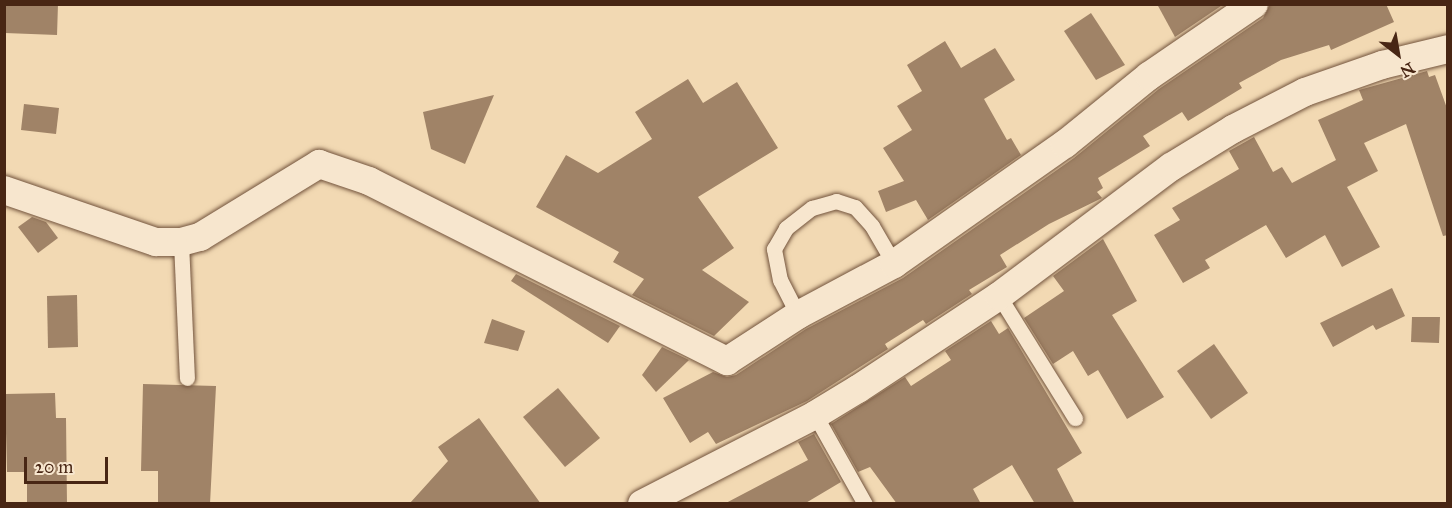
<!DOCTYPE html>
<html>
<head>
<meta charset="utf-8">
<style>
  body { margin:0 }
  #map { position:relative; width:1452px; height:508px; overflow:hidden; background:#f2d9b3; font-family:"IM FELL Great Primer",serif }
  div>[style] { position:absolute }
  .building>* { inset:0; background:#a08367 }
  .roads { filter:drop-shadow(0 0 2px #72533c) drop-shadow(0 0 2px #72533c) }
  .lane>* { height:15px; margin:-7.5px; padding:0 7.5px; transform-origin:7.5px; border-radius:7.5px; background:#f7e6ce }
  .street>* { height:28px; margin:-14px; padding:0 14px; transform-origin:14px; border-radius:14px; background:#f7e6ce }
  span { translate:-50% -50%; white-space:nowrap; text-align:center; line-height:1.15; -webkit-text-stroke:4.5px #f7e6ce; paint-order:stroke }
  .frame { position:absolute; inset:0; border:6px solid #482614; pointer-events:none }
  .north { position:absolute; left:1368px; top:24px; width:60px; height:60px; -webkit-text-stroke:4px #f7e6ce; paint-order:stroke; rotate:149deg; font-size:16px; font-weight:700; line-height:24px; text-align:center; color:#482614 }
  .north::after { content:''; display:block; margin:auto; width:21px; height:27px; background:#482614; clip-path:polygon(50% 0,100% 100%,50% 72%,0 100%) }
  .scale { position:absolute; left:24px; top:457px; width:84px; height:27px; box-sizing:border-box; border:3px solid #482614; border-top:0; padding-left:8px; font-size:18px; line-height:21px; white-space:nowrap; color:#482614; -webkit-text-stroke:4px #f7e6ce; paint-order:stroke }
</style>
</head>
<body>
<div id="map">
  <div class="building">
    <i style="clip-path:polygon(6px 4px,58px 4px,57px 35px,5px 33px)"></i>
    <i style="clip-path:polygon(1157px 4px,1224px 4px,1175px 37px)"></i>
    <i style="clip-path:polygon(1270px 4px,1386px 4px,1394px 22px,1331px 50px,1329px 45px,1281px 60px,1239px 83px,1242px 88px,1188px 121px,1182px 112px,1143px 136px,1150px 146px,1098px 178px,1103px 188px,1097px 192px,1102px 198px,1049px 224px,1000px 255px,1007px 267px,969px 290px,972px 294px,926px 324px,923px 320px,885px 344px,888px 349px,807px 401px,716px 444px,708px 432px,690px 443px,663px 398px,713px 372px,727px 377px,736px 375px,806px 329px,903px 278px,1074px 158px,1159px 89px,1263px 18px)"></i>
    <i style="clip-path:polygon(1091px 13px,1125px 65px,1096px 80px,1064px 31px)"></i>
    <i style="clip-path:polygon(945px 41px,961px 68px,995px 48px,1015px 80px,984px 99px,1007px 140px,1011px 138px,1021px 155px,928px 220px,916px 200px,886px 212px,878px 191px,904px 181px,883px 148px,912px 130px,897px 106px,922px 91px,907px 65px)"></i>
    <i style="clip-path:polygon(1427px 71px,1429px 77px,1435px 75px,1448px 111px,1448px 235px,1443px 236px,1406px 124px,1364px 143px,1378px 171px,1347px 187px,1380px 247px,1342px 267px,1325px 235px,1286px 258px,1266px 225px,1205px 260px,1210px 268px,1183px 283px,1154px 235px,1180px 220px,1172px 208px,1239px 169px,1229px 151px,1254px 137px,1273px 172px,1282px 167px,1292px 183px,1336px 160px,1318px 120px,1363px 100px,1359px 90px)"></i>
    <i style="clip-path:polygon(688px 79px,703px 103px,737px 82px,778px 148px,698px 197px,734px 248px,702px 270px,749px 302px,714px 336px,632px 295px,644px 279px,613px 262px,619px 252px,536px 207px,566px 155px,598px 173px,652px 139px,635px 112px)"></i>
    <i style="clip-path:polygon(494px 95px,465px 164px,431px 149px,423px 112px)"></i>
    <i style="clip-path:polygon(24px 104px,59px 108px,56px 134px,21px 130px)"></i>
    <i style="clip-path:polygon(32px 217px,46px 222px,58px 238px,38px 253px,18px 227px)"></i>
    <i style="clip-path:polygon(1103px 239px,1137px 301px,1112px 315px,1164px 397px,1127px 419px,1098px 370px,1088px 376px,1073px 351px,1053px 364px,1024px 318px,1064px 291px,1053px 276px)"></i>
    <i style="clip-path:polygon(516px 274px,620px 326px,608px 343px,511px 281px)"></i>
    <i style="clip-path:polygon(1392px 288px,1405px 316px,1376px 330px,1373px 325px,1333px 347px,1320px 323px)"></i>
    <i style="clip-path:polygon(77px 295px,78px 347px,48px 348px,47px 296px)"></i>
    <i style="clip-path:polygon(1412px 317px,1440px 317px,1439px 343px,1411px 342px)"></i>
    <i style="clip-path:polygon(492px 319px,525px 331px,518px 351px,484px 343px)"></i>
    <i style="clip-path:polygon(991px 321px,999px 334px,1008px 328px,1082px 453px,1057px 469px,1075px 504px,1035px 504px,1012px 465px,973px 489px,981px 504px,897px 504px,870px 467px,858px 472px,831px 424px,905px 377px,911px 386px,951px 360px,945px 351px)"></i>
    <i style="clip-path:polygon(1214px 344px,1248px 393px,1211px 419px,1177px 371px)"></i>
    <i style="clip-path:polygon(662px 347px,689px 360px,656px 392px,642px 375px)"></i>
    <i style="clip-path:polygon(143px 384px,216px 386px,210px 504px,158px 504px,158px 471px,141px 471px)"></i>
    <i style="clip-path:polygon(558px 388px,600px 438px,565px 467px,523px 417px)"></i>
    <i style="clip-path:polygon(55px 393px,56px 418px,66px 418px,67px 504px,27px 504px,27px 472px,7px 472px,5px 394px)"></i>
    <i style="clip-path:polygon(479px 418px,541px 504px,410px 503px,448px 461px,438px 447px)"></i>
    <i style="clip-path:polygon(814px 434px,841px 482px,804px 504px,724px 504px,808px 460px,798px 442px)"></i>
  </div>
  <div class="roads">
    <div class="lane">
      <i style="left:181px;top:242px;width:136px;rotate:87.5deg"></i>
      <i style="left:999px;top:296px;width:144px;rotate:58.1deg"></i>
      <i style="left:798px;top:315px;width:39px;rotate:-117deg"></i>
      <i style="left:780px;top:280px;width:32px;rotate:-101deg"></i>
      <i style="left:774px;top:249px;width:24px;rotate:-60deg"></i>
      <i style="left:786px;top:228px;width:33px;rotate:-38deg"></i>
      <i style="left:812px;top:208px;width:25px;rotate:-16deg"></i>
      <i style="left:836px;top:201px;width:20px;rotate:18deg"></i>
      <i style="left:855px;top:207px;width:25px;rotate:48deg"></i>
      <i style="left:872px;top:226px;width:44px;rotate:59.9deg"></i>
      <i style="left:815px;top:415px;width:102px;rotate:60.7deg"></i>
    </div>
    <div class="street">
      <i style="left:4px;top:190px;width:161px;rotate:18.9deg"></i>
      <i style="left:156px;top:242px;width:25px"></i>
      <i style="left:181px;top:242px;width:20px;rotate:-15deg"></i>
      <i style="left:200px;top:237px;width:140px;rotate:-31.5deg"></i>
      <i style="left:319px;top:164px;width:53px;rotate:18.8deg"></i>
      <i style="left:369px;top:181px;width:401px;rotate:26.7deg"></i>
      <i style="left:727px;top:361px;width:85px;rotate:-32.9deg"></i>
      <i style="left:798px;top:315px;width:109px;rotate:-28deg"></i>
      <i style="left:894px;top:264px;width:209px;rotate:-35.1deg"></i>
      <i style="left:1065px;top:144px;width:108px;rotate:-39deg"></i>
      <i style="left:1149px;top:76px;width:127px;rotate:-34.4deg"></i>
      <i style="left:642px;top:504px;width:195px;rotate:-27.2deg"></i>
      <i style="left:815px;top:415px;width:50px;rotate:-31.2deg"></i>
      <i style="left:858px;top:389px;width:169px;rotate:-33.4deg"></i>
      <i style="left:999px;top:296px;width:215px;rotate:-36.9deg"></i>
      <i style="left:1171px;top:167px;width:73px;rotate:-31.5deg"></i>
      <i style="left:1233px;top:129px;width:81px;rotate:-27.2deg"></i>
      <i style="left:1305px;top:92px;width:82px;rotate:-19.3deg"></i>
      <i style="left:1382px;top:65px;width:68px;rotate:-13.6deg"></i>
    </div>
  </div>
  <div class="frame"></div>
  <div class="north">N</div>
  <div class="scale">20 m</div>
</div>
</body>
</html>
